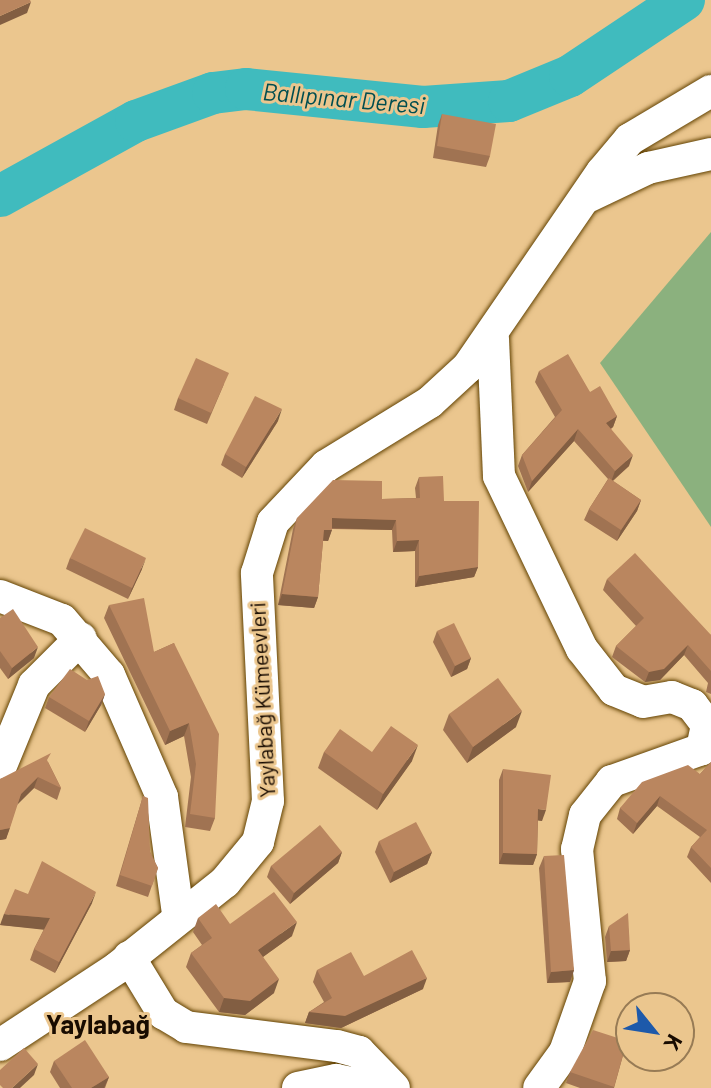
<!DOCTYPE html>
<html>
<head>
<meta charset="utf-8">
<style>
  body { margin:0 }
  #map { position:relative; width:711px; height:1088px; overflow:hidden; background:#ebc68e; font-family:Barlow,sans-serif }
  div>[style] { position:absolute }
  .green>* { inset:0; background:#8bb17e }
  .river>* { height:42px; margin:-21px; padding:0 21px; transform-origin:21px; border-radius:21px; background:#40bbbe }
  .roads { filter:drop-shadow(0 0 2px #634303) drop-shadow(0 0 2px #634303) }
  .minor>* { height:32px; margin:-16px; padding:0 16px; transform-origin:16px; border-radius:16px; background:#fff }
  .wall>* { inset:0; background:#a07352 }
  .shaded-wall>* { inset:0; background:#825e42 }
  .building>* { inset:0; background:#ba865f }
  span { translate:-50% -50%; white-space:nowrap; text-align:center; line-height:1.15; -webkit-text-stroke:6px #ebc68e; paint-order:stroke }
  .street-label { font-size:22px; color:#180b00 }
  .water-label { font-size:24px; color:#004e50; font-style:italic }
  .quarter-label { font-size:26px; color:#180b00; font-weight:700 }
  .north { position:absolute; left:615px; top:992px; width:80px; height:80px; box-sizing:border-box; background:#ebc68e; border:2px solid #977b55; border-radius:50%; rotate:120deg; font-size:22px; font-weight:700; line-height:32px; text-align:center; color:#180b00 }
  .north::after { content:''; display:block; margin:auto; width:28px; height:36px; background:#1d59aa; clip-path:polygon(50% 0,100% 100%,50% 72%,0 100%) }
</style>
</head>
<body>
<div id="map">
  <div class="green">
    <i style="clip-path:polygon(711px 232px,711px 527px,600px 363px)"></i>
  </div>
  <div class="river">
    <i style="left:0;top:196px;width:155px;rotate:-28.9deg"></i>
    <i style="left:136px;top:121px;width:82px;rotate:-20deg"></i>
    <i style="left:213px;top:93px;width:33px;rotate:-7deg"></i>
    <i style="left:246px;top:89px;width:178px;rotate:5.8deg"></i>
    <i style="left:423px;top:107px;width:86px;rotate:-4deg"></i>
    <i style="left:509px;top:101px;width:66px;rotate:-22.3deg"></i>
    <i style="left:570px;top:76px;width:137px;rotate:-33.7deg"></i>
  </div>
  <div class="roads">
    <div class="minor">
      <i style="left:587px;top:197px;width:68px;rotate:-25.4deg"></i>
      <i style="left:648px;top:168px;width:65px;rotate:-12.5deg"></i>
      <i style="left:493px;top:339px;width:137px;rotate:87.5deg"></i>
      <i style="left:499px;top:476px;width:192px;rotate:64.4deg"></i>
      <i style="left:582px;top:649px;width:52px;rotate:52deg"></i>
      <i style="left:614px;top:690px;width:31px;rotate:22deg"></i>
      <i style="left:643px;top:702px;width:29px;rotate:-10deg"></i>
      <i style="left:672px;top:697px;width:22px;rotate:22deg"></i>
      <i style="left:692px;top:705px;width:25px;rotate:53deg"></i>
      <i style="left:707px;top:725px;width:25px;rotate:102deg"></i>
      <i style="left:702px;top:749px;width:96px;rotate:160.4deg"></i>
      <i style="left:612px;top:781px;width:43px;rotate:128.5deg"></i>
      <i style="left:585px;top:815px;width:35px;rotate:103deg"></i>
      <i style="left:577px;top:849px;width:133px;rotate:84.4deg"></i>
      <i style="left:590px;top:981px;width:75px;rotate:109.4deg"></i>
      <i style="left:565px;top:1052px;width:44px;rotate:125.8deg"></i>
      <i style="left:0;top:596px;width:66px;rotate:21.2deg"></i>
      <i style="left:62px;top:620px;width:72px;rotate:49.5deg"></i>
      <i style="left:109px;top:675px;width:133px;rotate:66.5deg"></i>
      <i style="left:162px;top:797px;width:118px;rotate:82.2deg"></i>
      <i style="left:0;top:768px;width:90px;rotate:-67.7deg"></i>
      <i style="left:34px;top:685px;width:66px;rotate:-45deg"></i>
      <i style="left:129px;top:957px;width:66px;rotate:58.7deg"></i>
      <i style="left:163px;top:1013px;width:27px;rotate:31deg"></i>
      <i style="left:186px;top:1027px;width:152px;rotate:7.2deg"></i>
      <i style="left:337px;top:1046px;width:23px;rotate:15deg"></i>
      <i style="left:359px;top:1052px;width:50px;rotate:45.8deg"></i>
      <i style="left:0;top:1045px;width:140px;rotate:-33.3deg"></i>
      <i style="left:117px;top:968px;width:138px;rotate:-38.5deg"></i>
      <i style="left:225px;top:882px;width:52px;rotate:-50.5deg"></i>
      <i style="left:258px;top:842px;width:42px;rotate:-76.3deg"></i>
      <i style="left:268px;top:801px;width:228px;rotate:-92.8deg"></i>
      <i style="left:257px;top:573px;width:53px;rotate:-72.6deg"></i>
      <i style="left:273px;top:522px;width:77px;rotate:-46.6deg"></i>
      <i style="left:326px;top:466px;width:122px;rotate:-31.6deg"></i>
      <i style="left:430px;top:402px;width:52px;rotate:-42.6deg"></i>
      <i style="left:468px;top:367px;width:237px;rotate:-55.5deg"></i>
      <i style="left:602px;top:172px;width:43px;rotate:-49.7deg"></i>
      <i style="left:630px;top:139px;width:94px;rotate:-30.7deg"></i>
      <i style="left:298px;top:1088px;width:39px;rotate:-12deg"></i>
      <i style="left:336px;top:1080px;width:41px;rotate:11.3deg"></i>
    </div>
  </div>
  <div class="wall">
    <i style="clip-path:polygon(442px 114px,490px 156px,486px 167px,433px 158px,438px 125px)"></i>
    <i style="clip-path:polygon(539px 371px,590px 392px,617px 416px,613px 427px,611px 429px,629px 466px,613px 481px,641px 500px,637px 511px,617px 541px,584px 520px,589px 509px,608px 479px,574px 441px,528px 492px,518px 466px,522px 455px,555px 417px,535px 382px)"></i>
    <i style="clip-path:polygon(224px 384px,207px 424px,174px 410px,178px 398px)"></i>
    <i style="clip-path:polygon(278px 421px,242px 478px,221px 465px,225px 454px)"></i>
    <i style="clip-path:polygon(419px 477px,444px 501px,478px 567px,474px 577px,415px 587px,415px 551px,393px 552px,392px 530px,332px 529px,328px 541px,323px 541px,318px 597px,314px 608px,278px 605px,293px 529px,297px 518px,382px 499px,416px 498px,415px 488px)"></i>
    <i style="clip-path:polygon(70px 558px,142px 569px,128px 599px,66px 569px)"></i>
    <i style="clip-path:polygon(607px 579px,711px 635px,711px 694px,706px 692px,708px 683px,684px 655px,660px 680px,645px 682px,612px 657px,616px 646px,636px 626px,603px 590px)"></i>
    <i style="clip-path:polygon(109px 605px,154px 652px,174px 643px,215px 818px,210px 831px,185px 827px,191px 777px,184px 736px,165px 745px,104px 618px)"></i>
    <i style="clip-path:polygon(0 618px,34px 658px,8px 679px,0 668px)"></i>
    <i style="clip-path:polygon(437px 631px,471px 658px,467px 669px,451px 677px,433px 642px)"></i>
    <i style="clip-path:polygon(105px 694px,101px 705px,85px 732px,45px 708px,49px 697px)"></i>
    <i style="clip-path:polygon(449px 714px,516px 727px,467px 763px,443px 730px)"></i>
    <i style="clip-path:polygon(324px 752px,372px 752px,412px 761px,377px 810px,318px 768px)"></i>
    <i style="clip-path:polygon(48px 762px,61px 788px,57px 800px,34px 788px,17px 804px,6px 839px,0 840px,0 779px)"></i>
    <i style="clip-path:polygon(711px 762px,711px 883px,687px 857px,691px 847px,700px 837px,657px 806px,633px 834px,617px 819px,620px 808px,700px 774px)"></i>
    <i style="clip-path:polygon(503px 769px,542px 821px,538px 820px,537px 854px,533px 865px,499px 864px,499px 780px)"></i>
    <i style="clip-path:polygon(143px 796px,150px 852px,158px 868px,148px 897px,116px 886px)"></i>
    <i style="clip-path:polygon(379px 841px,432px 852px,427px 864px,390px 883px,375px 852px)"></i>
    <i style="clip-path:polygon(342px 852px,338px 863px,290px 904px,267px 877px,271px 866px)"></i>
    <i style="clip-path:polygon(544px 856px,574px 970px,570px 982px,547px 983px,539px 868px)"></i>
    <i style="clip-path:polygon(28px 894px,92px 903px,55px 973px,30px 960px,34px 949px,44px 929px,0 925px)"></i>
    <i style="clip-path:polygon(198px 918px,292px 936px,263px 957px,274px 993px,245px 1015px,219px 1012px,186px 967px,191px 953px,202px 945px,193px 932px)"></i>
    <i style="clip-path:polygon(609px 926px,630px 950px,626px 961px,607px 962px,605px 937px)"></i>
    <i style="clip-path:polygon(317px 970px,423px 989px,341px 1028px,305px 1023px,309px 1012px,324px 1002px,313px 982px)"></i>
    <i style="clip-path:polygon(627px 1041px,614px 1088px,580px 1088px,566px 1083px,570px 1072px)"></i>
    <i style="clip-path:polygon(54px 1061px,109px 1077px,105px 1088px,60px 1088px,50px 1072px)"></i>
  </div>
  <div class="shaded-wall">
    <i style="clip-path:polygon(31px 2px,27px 13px,0 25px,0 16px)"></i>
    <i style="clip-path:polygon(282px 409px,278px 421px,242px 478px,246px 467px)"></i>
    <i style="clip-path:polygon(617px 416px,613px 427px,602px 434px,606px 423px)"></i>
    <i style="clip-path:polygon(578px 429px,574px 441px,528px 492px,532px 481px)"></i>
    <i style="clip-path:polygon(633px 455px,629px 466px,611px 482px,615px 471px)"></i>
    <i style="clip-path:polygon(641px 500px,637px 511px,617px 541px,621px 530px)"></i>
    <i style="clip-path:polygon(332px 518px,396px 520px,392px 530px,328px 528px)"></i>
    <i style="clip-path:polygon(324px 530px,332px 530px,328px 541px,320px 540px)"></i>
    <i style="clip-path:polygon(419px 540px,415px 551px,393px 552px,397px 541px)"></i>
    <i style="clip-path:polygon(146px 558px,142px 569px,128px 599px,132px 588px)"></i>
    <i style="clip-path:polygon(478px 567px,474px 577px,415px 587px,419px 576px)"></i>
    <i style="clip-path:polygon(282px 594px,318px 597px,314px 608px,278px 605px)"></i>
    <i style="clip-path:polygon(688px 645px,684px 655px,660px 680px,645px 682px,649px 672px)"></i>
    <i style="clip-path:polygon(38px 647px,34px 658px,8px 679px,12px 668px)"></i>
    <i style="clip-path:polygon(471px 658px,467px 669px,451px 677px,455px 666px)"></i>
    <i style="clip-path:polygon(105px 694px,101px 705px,85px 732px,89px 721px)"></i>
    <i style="clip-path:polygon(522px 711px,516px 727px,467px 763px,473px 747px)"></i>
    <i style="clip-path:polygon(189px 723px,184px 736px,165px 745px,170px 731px)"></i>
    <i style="clip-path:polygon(418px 745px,412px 761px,377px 810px,383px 794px)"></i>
    <i style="clip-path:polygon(38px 777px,34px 788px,17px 805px,21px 794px)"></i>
    <i style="clip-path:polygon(660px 796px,657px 806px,633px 834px,637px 823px)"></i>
    <i style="clip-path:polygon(538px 809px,546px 810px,542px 821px,534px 820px)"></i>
    <i style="clip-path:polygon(10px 828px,6px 839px,0 840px,0 830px)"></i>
    <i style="clip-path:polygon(342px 852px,338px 863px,290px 904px,294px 893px)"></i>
    <i style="clip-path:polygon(432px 852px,427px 864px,390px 883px,394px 872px)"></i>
    <i style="clip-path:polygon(503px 853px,537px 854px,533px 865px,499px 864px)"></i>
    <i style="clip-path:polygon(96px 892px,92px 903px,55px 973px,59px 962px)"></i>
    <i style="clip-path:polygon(4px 914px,50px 918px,46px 930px,0 925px)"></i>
    <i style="clip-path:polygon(297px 922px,292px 936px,253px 964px,258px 950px)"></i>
    <i style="clip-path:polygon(630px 950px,626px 961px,607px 962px,611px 951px)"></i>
    <i style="clip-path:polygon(574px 970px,570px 982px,547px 983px,551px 972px)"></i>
    <i style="clip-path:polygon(427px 978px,423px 989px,341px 1028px,305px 1023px,309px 1012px)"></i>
    <i style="clip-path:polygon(279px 979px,274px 993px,245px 1015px,219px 1012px,224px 998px)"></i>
    <i style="clip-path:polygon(38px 1064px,34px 1075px,20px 1088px,12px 1088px)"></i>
    <i style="clip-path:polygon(109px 1077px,104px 1088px,91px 1088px)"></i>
  </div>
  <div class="building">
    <i style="clip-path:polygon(0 0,30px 0,31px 2px,0 16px)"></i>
    <i style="clip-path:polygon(442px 114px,496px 124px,490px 156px,437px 146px)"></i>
    <i style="clip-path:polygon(568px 354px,590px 392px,600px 386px,617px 416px,606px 423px,633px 455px,615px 471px,578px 429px,532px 481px,522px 455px,562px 410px,539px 371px)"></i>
    <i style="clip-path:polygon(196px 358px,229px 373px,211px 413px,178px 398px)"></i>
    <i style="clip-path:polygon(255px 396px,282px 409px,246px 467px,225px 454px)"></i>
    <i style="clip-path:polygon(443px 476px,444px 501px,479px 501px,478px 567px,419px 576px,419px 540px,397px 541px,396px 520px,332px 518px,332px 530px,324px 530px,318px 597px,282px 594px,297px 518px,333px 480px,382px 481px,382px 499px,420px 498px,419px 477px)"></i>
    <i style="clip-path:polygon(609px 478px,641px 500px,621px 530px,589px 509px)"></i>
    <i style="clip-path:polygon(85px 528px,146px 558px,132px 588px,70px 558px)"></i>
    <i style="clip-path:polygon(635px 553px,711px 635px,711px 671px,688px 645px,664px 669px,649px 672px,616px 646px,644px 618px,607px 579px)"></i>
    <i style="clip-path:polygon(144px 598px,154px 652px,174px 643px,219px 734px,215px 818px,190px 814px,196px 764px,189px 723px,170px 731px,109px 605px)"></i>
    <i style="clip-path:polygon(13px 609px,38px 647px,12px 668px,0 651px,0 618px)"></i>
    <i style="clip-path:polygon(454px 623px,471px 658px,455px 666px,437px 631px)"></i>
    <i style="clip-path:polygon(70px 669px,87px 680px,98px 676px,105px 694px,89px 721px,49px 697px)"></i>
    <i style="clip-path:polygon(498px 678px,522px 711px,473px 747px,449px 714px)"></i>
    <i style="clip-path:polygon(391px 726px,418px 745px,383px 794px,324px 752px,340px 729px,372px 752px)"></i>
    <i style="clip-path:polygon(51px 753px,47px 760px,61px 788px,38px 777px,21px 794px,10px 828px,0 830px,0 779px)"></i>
    <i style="clip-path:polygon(711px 762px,711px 868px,691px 847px,707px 830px,660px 796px,637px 823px,620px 808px,642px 782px,688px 765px,700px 774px)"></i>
    <i style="clip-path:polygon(503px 769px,551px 775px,546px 810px,538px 809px,537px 854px,503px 853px)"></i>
    <i style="clip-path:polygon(143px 796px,148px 798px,150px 852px,158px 868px,152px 886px,120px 875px)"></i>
    <i style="clip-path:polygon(416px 822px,432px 852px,394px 872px,379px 841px)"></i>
    <i style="clip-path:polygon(320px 825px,342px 852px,294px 893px,271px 866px)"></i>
    <i style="clip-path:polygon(564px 855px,574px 970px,551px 972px,544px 856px)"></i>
    <i style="clip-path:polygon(42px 861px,96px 892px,59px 962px,34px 949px,50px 918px,4px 914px,15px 889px,28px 894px)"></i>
    <i style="clip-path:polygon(274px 892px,297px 922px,258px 950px,279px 979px,250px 1001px,224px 998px,191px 953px,212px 938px,198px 918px,216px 904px,230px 924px)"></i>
    <i style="clip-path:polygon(628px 913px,630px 950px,611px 951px,609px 926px)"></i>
    <i style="clip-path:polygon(412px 950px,427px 978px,345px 1016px,309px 1012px,332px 998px,317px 970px,351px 952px,364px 976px)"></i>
    <i style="clip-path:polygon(593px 1030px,627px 1041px,614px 1087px,570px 1072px)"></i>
    <i style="clip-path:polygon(85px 1040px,109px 1077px,91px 1088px,72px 1088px,54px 1061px)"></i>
    <i style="clip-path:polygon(24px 1048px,38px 1064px,12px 1088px,3px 1088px,0 1085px,0 1070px)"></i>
  </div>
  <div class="street-label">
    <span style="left:262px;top:700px;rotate:-93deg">Yaylabağ Kümeevleri</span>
  </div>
  <div class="water-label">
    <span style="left:344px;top:98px;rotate:5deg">Ballıpınar Deresi</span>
  </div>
  <div class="quarter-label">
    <span style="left:98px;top:1024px">Yaylabağ</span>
  </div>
  <div class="north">K</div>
</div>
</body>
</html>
